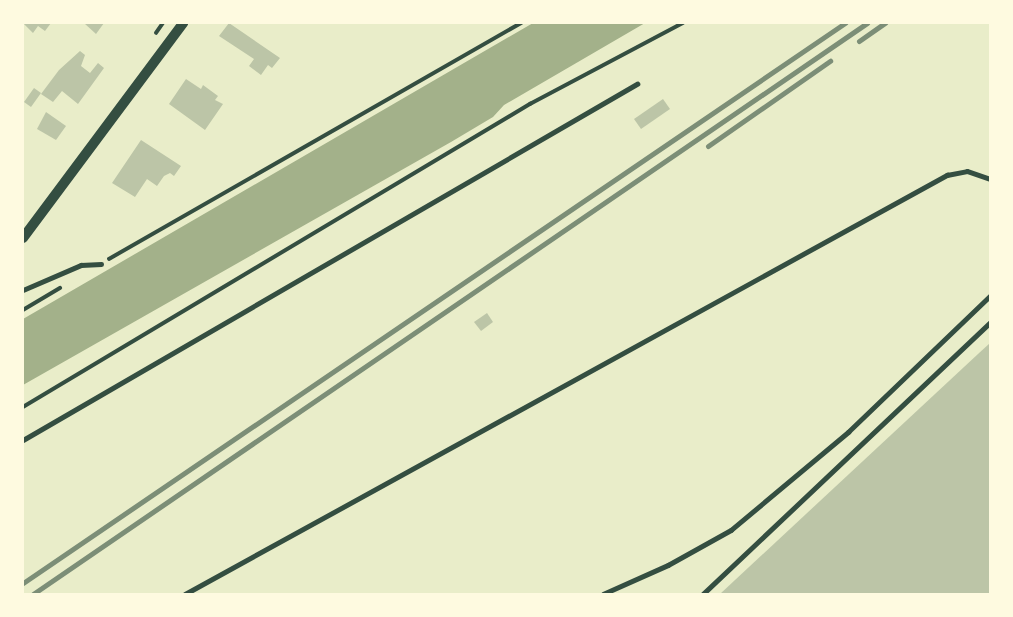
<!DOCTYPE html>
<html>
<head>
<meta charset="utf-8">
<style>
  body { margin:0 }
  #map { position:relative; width:1013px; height:617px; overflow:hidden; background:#e9edc9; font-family:"DejaVu Sans",sans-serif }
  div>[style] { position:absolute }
  .water>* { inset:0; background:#a3b18a }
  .building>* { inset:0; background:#bcc5a7 }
  .path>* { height:3.5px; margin:-1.75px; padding:0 1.75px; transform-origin:1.75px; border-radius:1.75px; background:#344e41 }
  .service>* { height:4.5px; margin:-2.25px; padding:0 2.25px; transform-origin:2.25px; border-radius:2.25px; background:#344e41 }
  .tertiary>* { height:10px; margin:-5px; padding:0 5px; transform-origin:5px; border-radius:5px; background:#344e41 }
  .rail>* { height:5px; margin:-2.5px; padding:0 2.5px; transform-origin:2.5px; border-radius:2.5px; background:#7c8e77 }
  span { translate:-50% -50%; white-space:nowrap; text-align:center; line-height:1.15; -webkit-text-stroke:6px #fefae0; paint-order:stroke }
  .frame { position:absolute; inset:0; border:24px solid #fefae0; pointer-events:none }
</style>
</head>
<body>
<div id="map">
  <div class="water">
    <i style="clip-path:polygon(533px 23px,645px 23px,504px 105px,493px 117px,451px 142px,23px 385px,23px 319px)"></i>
  </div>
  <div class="building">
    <i style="clip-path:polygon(23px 23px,51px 23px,45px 31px,38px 26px,33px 33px)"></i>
    <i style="clip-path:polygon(84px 23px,104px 23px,96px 34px)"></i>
    <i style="clip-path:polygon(229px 23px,280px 58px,272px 68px,268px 65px,261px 75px,249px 66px,254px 59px,219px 36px)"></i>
    <i style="clip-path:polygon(80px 51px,85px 55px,81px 66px,90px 73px,98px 63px,104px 68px,78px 104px,62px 91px,53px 102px,41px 94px,59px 70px)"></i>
    <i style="clip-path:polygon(186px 79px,201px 89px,203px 85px,218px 96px,215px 100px,223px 104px,205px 130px,169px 104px)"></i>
    <i style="clip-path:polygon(34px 88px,41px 93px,31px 107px,24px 102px)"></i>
    <i style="clip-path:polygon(663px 99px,670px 109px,641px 129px,634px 119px)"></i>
    <i style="clip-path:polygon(46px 112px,66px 126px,56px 140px,37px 129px)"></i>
    <i style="clip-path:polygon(141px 140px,181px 166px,174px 176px,170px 173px,164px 176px,157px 186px,147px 179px,135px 197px,112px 183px)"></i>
    <i style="clip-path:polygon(487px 313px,493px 322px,481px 331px,474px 322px)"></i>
    <i style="clip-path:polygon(990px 343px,990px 594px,720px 594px,978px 354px)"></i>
  </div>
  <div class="path">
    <i style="left:156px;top:33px;width:12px;rotate:-55deg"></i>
    <i style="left:109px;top:259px;width:475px;rotate:-29.8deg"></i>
    <i style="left:23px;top:310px;width:43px;rotate:-30.7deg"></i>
    <i style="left:23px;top:407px;width:591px;rotate:-30.86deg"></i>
    <i style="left:530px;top:104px;width:173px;rotate:-27.9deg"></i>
  </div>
  <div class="service">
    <i style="left:23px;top:290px;width:63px;rotate:-23.3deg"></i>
    <i style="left:81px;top:265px;width:20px;rotate:-3deg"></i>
    <i style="left:23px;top:440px;width:710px;rotate:-30.11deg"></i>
    <i style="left:185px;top:594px;width:870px;rotate:-28.81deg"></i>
    <i style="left:947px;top:175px;width:20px;rotate:-11deg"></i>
    <i style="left:967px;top:171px;width:24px;rotate:19deg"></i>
    <i style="left:603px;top:594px;width:71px;rotate:-24deg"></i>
    <i style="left:668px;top:565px;width:72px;rotate:-29.1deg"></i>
    <i style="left:731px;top:530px;width:153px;rotate:-39.9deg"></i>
    <i style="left:848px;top:432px;width:197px;rotate:-43.8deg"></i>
    <i style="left:703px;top:594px;width:395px;rotate:-43.4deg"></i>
  </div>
  <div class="tertiary">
    <i style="left:23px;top:238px;width:268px;rotate:-53.3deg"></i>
  </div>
  <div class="rail">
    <i style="left:859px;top:41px;width:32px;rotate:-35deg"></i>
    <i style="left:708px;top:146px;width:149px;rotate:-34.9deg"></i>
    <i style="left:23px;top:583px;width:995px;rotate:-34.27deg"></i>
    <i style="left:33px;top:594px;width:1011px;rotate:-34.4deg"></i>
  </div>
  <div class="frame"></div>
</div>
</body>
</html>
